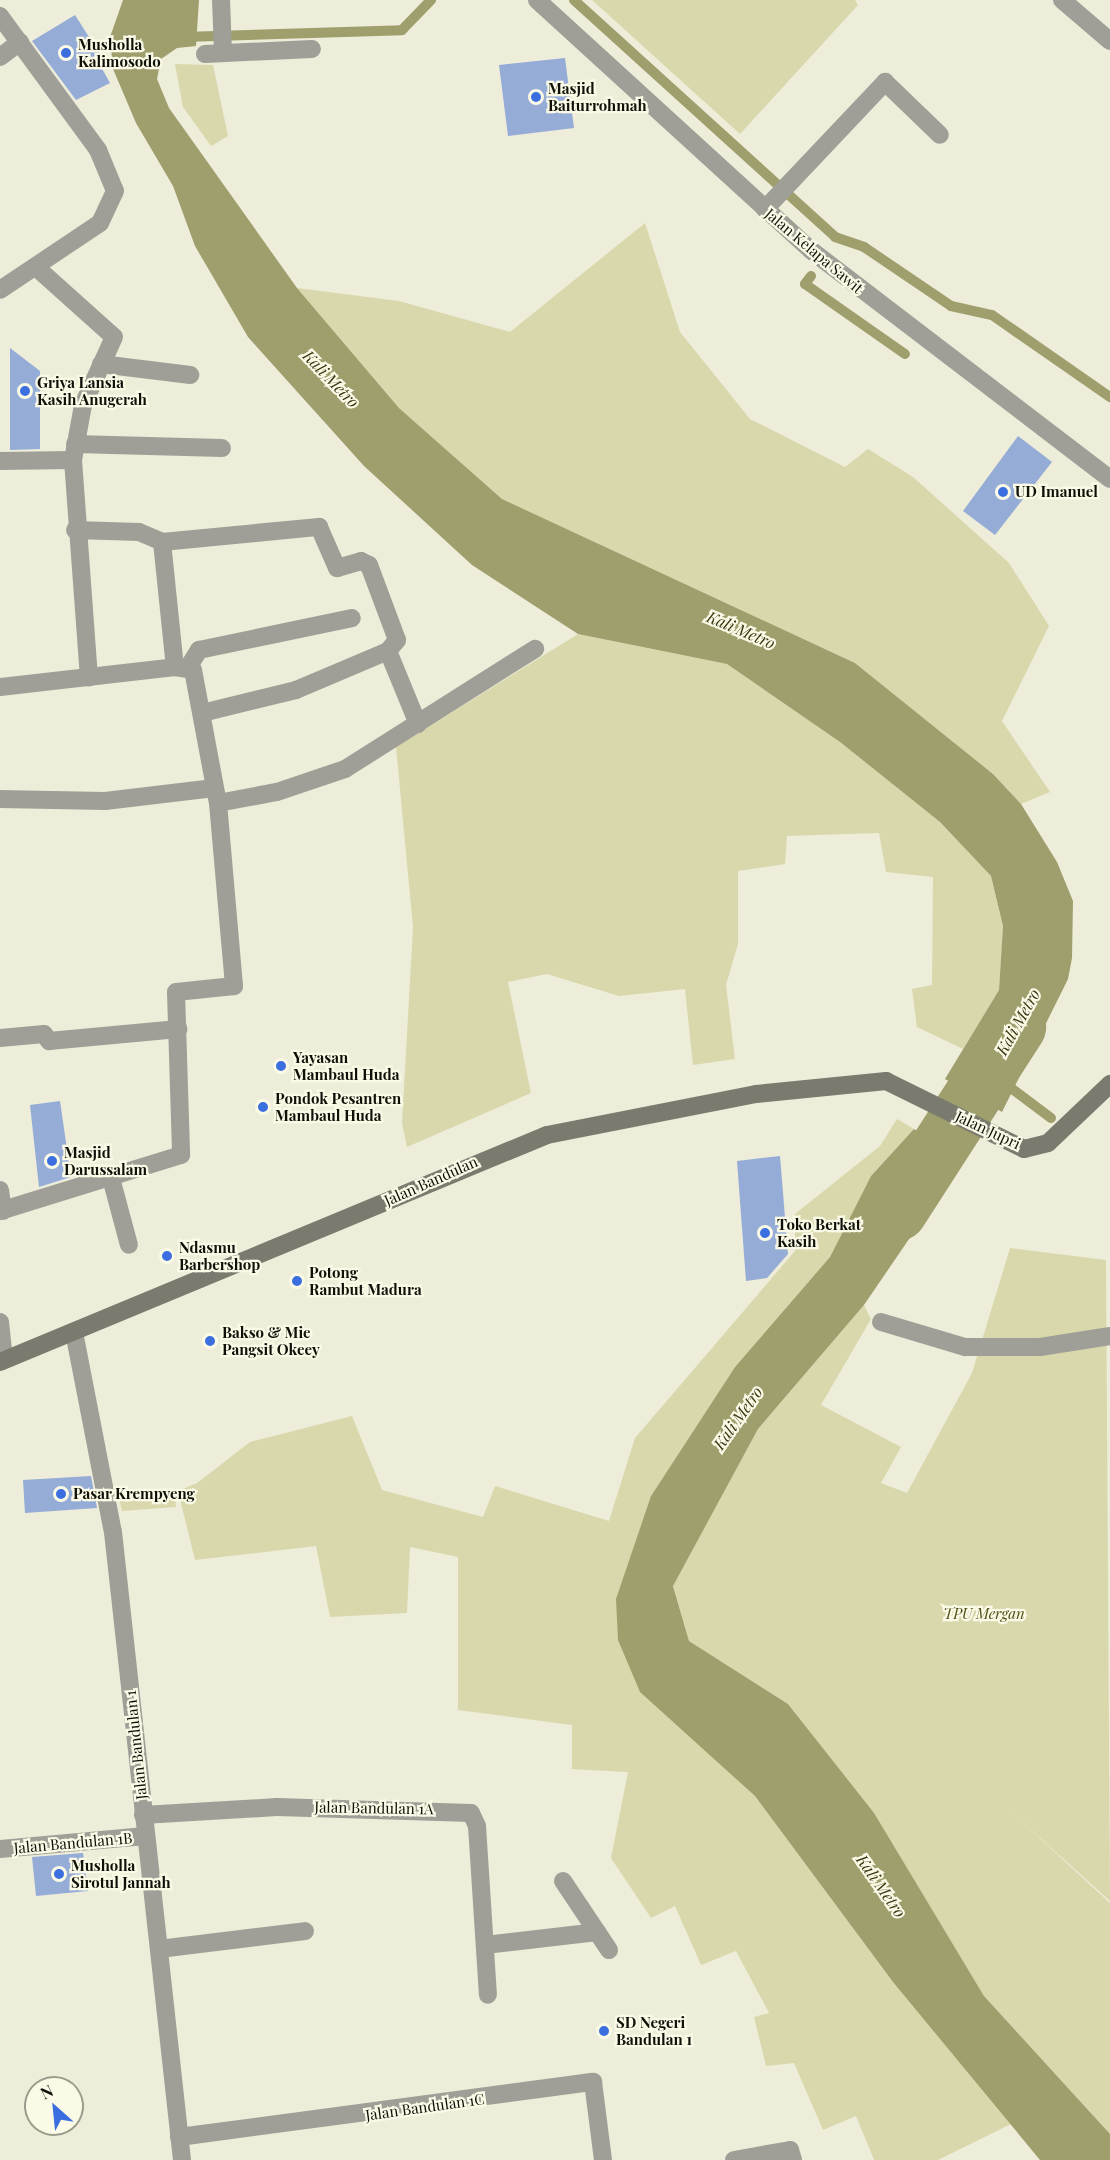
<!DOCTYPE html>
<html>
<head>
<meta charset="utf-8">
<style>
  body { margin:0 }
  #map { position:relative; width:1110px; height:2160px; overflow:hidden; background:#ededda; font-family:"Playfair Display",serif }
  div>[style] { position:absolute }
  .green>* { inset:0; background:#d9d8ac }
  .water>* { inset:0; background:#9f9e6d }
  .stream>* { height:10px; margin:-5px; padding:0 5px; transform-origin:5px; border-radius:5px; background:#9f9e6d }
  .river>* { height:58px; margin:-29px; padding:0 29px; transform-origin:29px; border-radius:29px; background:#9f9e6d }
  .building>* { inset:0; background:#95acd7 }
  .minor>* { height:18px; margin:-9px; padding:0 9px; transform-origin:9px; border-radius:9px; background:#9f9f97 }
  .secondary>* { height:18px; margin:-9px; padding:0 9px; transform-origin:9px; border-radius:9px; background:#7a7a6f }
  .dots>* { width:16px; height:16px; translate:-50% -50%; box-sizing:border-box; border:3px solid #fafae7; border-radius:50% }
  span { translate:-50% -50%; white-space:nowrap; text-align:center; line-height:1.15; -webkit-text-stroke:4.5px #fafae7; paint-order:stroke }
  .poi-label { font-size:15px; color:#101009; font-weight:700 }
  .left { translate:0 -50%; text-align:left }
  .street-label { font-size:15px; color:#101009 }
  .park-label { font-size:15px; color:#504e12; font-style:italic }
  .water-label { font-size:16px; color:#39370f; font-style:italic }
  .north { position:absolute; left:24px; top:2076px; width:60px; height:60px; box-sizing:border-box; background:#fafae7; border:2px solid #9c9c8e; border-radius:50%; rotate:333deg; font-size:16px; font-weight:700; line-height:24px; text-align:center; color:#101009 }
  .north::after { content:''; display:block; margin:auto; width:21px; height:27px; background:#3b6fdf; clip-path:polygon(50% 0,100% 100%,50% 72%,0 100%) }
</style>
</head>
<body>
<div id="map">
  <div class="green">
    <i style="clip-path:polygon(592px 0,855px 0,858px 5px,740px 134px)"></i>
    <i style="clip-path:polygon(175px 64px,213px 65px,228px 136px,211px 146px,183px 107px)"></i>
    <i style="clip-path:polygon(645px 223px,680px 332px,750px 419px,845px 467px,868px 449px,913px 477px,1009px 563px,1049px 626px,1002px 721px,1050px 792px,1021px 804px,993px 774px,855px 663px,502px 499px,399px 408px,297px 288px,399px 301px,510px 332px)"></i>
    <i style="clip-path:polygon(578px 634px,727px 664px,840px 742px,940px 822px,991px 876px,1003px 926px,999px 990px,963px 1049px,917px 1027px,912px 989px,932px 985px,933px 877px,886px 872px,879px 833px,787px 836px,785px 864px,738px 871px,738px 944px,726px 985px,735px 1059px,693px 1065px,685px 989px,619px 996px,547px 974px,508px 982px,531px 1093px,407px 1147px,402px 1123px,413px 927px,396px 747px)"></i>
    <i style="clip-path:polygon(897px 1119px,914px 1129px,871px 1176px,830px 1257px,735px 1367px,651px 1496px,700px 1744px,755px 1796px,893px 1982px,1013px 2123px,938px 2160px,874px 2160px,856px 2116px,823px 2130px,794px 2063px,766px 2066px,754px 2017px,769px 2013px,736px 1951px,701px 1965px,675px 1906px,651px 1918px,611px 1858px,628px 1772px,572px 1769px,572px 1725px,458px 1710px,458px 1557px,410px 1547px,407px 1613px,330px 1617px,316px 1546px,195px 1560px,178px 1491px,197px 1483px,250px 1442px,352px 1416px,382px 1490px,483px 1517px,495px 1486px,609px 1521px,635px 1438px,795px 1251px,795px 1214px,880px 1146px)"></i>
    <i style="clip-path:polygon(1010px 1248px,1106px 1260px,1110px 1901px,1007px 1808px,1110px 1903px,1110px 2134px,984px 1996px,874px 1814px,788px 1704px,689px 1641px,673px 1585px,758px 1429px,864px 1305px,871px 1319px,821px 1405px,901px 1447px,881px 1483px,907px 1493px,972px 1373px)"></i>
    <i style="clip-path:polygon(174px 1492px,176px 1507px,122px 1511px,119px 1497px)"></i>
  </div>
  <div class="water">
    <i style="clip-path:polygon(123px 0,199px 0,196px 46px,177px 48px,161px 59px,157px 79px,169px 108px,297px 288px,399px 408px,502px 499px,855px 663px,993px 774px,1021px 804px,1057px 862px,1073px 901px,1072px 958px,1068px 979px,1002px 1112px,945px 1079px,999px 990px,1003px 926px,991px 876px,940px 822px,840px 742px,727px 664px,578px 634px,472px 565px,364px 466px,248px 337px,195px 246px,173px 186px,136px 123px,113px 69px,110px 37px)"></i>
    <i style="clip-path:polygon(914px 1129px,965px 1157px,864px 1305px,758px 1429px,673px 1586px,689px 1641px,788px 1704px,874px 1813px,984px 1996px,1110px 2134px,1110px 2160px,1040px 2160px,893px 1982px,755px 1796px,640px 1692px,618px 1640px,616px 1599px,651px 1496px,735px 1367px,830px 1257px,871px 1176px)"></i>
  </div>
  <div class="stream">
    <i style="left:574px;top:0;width:353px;rotate:42.2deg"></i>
    <i style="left:835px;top:237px;width:31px;rotate:19deg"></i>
    <i style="left:864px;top:247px;width:105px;rotate:34.1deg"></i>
    <i style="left:951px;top:306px;width:42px;rotate:12.4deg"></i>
    <i style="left:992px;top:315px;width:144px;rotate:34.8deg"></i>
    <i style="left:184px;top:37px;width:218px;rotate:-1.8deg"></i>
    <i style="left:402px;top:30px;width:42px;rotate:-46deg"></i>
    <i style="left:811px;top:276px;width:10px;rotate:127deg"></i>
    <i style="left:805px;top:284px;width:122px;rotate:35deg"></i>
    <i style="left:1003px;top:1082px;width:60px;rotate:36.9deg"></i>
  </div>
  <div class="river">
    <i style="left:898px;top:1212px;width:220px;rotate:-57.2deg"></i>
  </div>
  <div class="building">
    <i style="clip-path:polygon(75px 15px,105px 62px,100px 65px,110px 83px,76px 100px,32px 41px)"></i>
    <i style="clip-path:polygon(565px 58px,574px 128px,508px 136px,499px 65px)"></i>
    <i style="clip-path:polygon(10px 348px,40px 371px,40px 449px,10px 450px)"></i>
    <i style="clip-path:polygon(1018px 436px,1052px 462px,995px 535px,963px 511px)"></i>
    <i style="clip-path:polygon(60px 1101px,71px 1177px,39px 1187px,30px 1105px)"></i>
    <i style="clip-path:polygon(780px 1156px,788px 1254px,767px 1278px,746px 1281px,737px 1161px)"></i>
    <i style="clip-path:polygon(91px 1476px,97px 1508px,25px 1513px,23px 1480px)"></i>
    <i style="clip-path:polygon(83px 1853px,88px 1891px,36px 1896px,32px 1857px)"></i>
  </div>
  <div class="minor">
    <i style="left:221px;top:0;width:51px;rotate:87.8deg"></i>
    <i style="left:537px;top:0;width:372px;rotate:42.4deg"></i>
    <i style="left:812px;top:251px;width:375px;rotate:37.4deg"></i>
    <i style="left:1062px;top:0;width:63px;rotate:40.5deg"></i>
    <i style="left:0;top:16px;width:166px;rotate:53.8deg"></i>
    <i style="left:98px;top:150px;width:44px;rotate:67.5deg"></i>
    <i style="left:115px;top:191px;width:35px;rotate:115deg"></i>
    <i style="left:100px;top:223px;width:120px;rotate:146.2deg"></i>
    <i style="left:205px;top:54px;width:107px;rotate:-2.7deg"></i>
    <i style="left:0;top:57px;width:25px;rotate:-37deg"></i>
    <i style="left:765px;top:209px;width:175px;rotate:-46.6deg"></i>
    <i style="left:885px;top:82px;width:76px;rotate:43.9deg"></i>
    <i style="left:37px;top:268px;width:103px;rotate:41.9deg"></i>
    <i style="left:114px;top:337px;width:75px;rotate:114.5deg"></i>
    <i style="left:83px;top:405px;width:56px;rotate:100.3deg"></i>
    <i style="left:73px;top:460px;width:218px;rotate:85.8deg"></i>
    <i style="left:101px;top:364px;width:90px;rotate:7deg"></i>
    <i style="left:75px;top:444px;width:147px;rotate:1.6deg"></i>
    <i style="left:0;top:461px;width:73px;rotate:-0.8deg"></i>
    <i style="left:75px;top:530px;width:64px;rotate:1.8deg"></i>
    <i style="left:139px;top:532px;width:25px;rotate:23deg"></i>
    <i style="left:162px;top:542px;width:158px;rotate:-5.5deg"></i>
    <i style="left:319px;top:527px;width:45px;rotate:66.3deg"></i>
    <i style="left:337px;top:568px;width:25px;rotate:-16deg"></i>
    <i style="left:361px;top:561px;width:9px;rotate:27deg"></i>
    <i style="left:369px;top:565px;width:80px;rotate:69.5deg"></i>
    <i style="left:397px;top:640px;width:14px;rotate:129deg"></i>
    <i style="left:388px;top:651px;width:79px;rotate:67.7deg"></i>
    <i style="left:162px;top:542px;width:126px;rotate:84.1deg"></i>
    <i style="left:189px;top:666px;width:19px;rotate:-58deg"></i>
    <i style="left:199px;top:650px;width:156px;rotate:-11.8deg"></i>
    <i style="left:0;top:687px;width:176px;rotate:-6.5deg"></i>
    <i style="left:175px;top:667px;width:18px;rotate:9deg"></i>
    <i style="left:193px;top:670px;width:135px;rotate:79.4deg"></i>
    <i style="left:218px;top:803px;width:184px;rotate:85deg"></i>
    <i style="left:234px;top:986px;width:58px;rotate:174.1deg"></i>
    <i style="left:176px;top:992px;width:163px;rotate:88.2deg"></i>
    <i style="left:181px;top:1155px;width:189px;rotate:162.8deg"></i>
    <i style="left:202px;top:713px;width:97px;rotate:-13.7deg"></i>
    <i style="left:296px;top:690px;width:100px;rotate:-23deg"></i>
    <i style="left:0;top:799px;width:105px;rotate:1.1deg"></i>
    <i style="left:105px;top:801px;width:110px;rotate:-6.8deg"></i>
    <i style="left:218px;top:803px;width:60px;rotate:-10.6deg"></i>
    <i style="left:277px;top:792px;width:72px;rotate:-18.7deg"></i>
    <i style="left:345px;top:769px;width:225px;rotate:-32.3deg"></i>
    <i style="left:0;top:1038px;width:44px;rotate:-5.2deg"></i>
    <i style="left:44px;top:1034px;width:9px;rotate:54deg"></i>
    <i style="left:49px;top:1041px;width:130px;rotate:-5.3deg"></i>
    <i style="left:111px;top:1178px;width:69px;rotate:75deg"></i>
    <i style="left:0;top:1190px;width:21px;rotate:82deg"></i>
    <i style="left:0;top:1322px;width:38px;rotate:84deg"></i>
    <i style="left:881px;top:1322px;width:88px;rotate:16.6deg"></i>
    <i style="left:965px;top:1347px;width:75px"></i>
    <i style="left:1040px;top:1347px;width:71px;rotate:-8.9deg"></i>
    <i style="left:74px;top:1332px;width:204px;rotate:79deg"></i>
    <i style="left:113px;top:1532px;width:632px;rotate:83.73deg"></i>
    <i style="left:143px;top:1815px;width:134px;rotate:-3.4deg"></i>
    <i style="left:277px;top:1807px;width:194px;rotate:1.8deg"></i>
    <i style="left:471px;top:1813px;width:14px;rotate:65deg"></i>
    <i style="left:477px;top:1826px;width:169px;rotate:86.3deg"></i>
    <i style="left:0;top:1849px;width:146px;rotate:-5.1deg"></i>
    <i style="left:563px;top:1881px;width:83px;rotate:56.3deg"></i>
    <i style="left:485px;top:1945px;width:113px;rotate:-6.6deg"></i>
    <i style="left:159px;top:1949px;width:147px;rotate:-7deg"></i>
    <i style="left:179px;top:2137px;width:418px;rotate:-7.6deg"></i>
    <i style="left:593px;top:2082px;width:79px;rotate:82.7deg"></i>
    <i style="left:734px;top:2160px;width:57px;rotate:-10.1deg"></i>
    <i style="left:790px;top:2150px;width:10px;rotate:73deg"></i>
  </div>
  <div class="secondary">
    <i style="left:0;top:1362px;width:592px;rotate:-22.54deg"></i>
    <i style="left:547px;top:1135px;width:213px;rotate:-11.1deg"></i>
    <i style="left:756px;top:1094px;width:131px;rotate:-5.7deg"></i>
    <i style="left:886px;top:1081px;width:154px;rotate:26.2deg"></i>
    <i style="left:1024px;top:1149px;width:25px;rotate:-14deg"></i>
    <i style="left:1048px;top:1143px;width:86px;rotate:-43.6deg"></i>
  </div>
  <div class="dots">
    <i style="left:66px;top:53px;background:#3b6fdf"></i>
    <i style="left:536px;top:97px;background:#3b6fdf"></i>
    <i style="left:25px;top:391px;background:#3b6fdf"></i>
    <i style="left:1003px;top:492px;background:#3b6fdf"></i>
    <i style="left:281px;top:1066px;background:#3b6fdf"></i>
    <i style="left:263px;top:1107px;background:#3b6fdf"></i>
    <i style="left:52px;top:1161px;background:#3b6fdf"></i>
    <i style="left:765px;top:1233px;background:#3b6fdf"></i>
    <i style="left:167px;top:1256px;background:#3b6fdf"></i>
    <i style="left:297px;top:1281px;background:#3b6fdf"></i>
    <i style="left:210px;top:1341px;background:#3b6fdf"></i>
    <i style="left:61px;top:1494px;background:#3b6fdf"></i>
    <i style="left:59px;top:1874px;background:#3b6fdf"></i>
    <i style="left:604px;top:2031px;background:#3b6fdf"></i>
  </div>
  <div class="poi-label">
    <span class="left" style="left:78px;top:53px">Musholla<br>Kalimosodo</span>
    <span class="left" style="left:548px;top:97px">Masjid<br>Baiturrohmah</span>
    <span class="left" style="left:37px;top:391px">Griya Lansia<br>Kasih Anugerah</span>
    <span class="left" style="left:1015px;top:492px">UD Imanuel</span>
    <span class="left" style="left:293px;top:1066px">Yayasan<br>Mambaul Huda</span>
    <span class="left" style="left:275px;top:1107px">Pondok Pesantren<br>Mambaul Huda</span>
    <span class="left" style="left:64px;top:1161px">Masjid<br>Darussalam</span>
    <span class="left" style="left:777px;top:1233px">Toko Berkat<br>Kasih</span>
    <span class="left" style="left:179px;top:1256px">Ndasmu<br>Barbershop</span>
    <span class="left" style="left:309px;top:1281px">Potong<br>Rambut Madura</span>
    <span class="left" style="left:222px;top:1341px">Bakso &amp; Mie<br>Pangsit Okeey</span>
    <span class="left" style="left:73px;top:1494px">Pasar Krempyeng</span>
    <span class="left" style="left:71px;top:1874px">Musholla<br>Sirotul Jannah</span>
    <span class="left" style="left:616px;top:2031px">SD Negeri<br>Bandulan 1</span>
  </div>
  <div class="street-label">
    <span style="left:814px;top:251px;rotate:40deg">Jalan Kelapa Sawit</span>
    <span style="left:988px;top:1130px;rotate:25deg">Jalan Jupri</span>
    <span style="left:431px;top:1181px;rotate:-24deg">Jalan Bandulan</span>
    <span style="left:136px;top:1745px;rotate:-96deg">Jalan Bandulan 1</span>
    <span style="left:374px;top:1808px;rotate:1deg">Jalan Bandulan 1A</span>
    <span style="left:73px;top:1843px;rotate:-5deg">Jalan Bandulan 1B</span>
    <span style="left:425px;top:2107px;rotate:-8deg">Jalan Bandulan 1C</span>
  </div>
  <div class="park-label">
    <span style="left:984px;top:1614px">TPU Mergan</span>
  </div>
  <div class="water-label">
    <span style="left:331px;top:379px;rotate:46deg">Kali Metro</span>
    <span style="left:741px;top:630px;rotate:23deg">Kali Metro</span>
    <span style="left:1018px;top:1022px;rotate:-61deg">Kali Metro</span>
    <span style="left:738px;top:1418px;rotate:-55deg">Kali Metro</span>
    <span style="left:881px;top:1886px;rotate:55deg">Kali Metro</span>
  </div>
  <div class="north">N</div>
</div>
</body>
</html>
